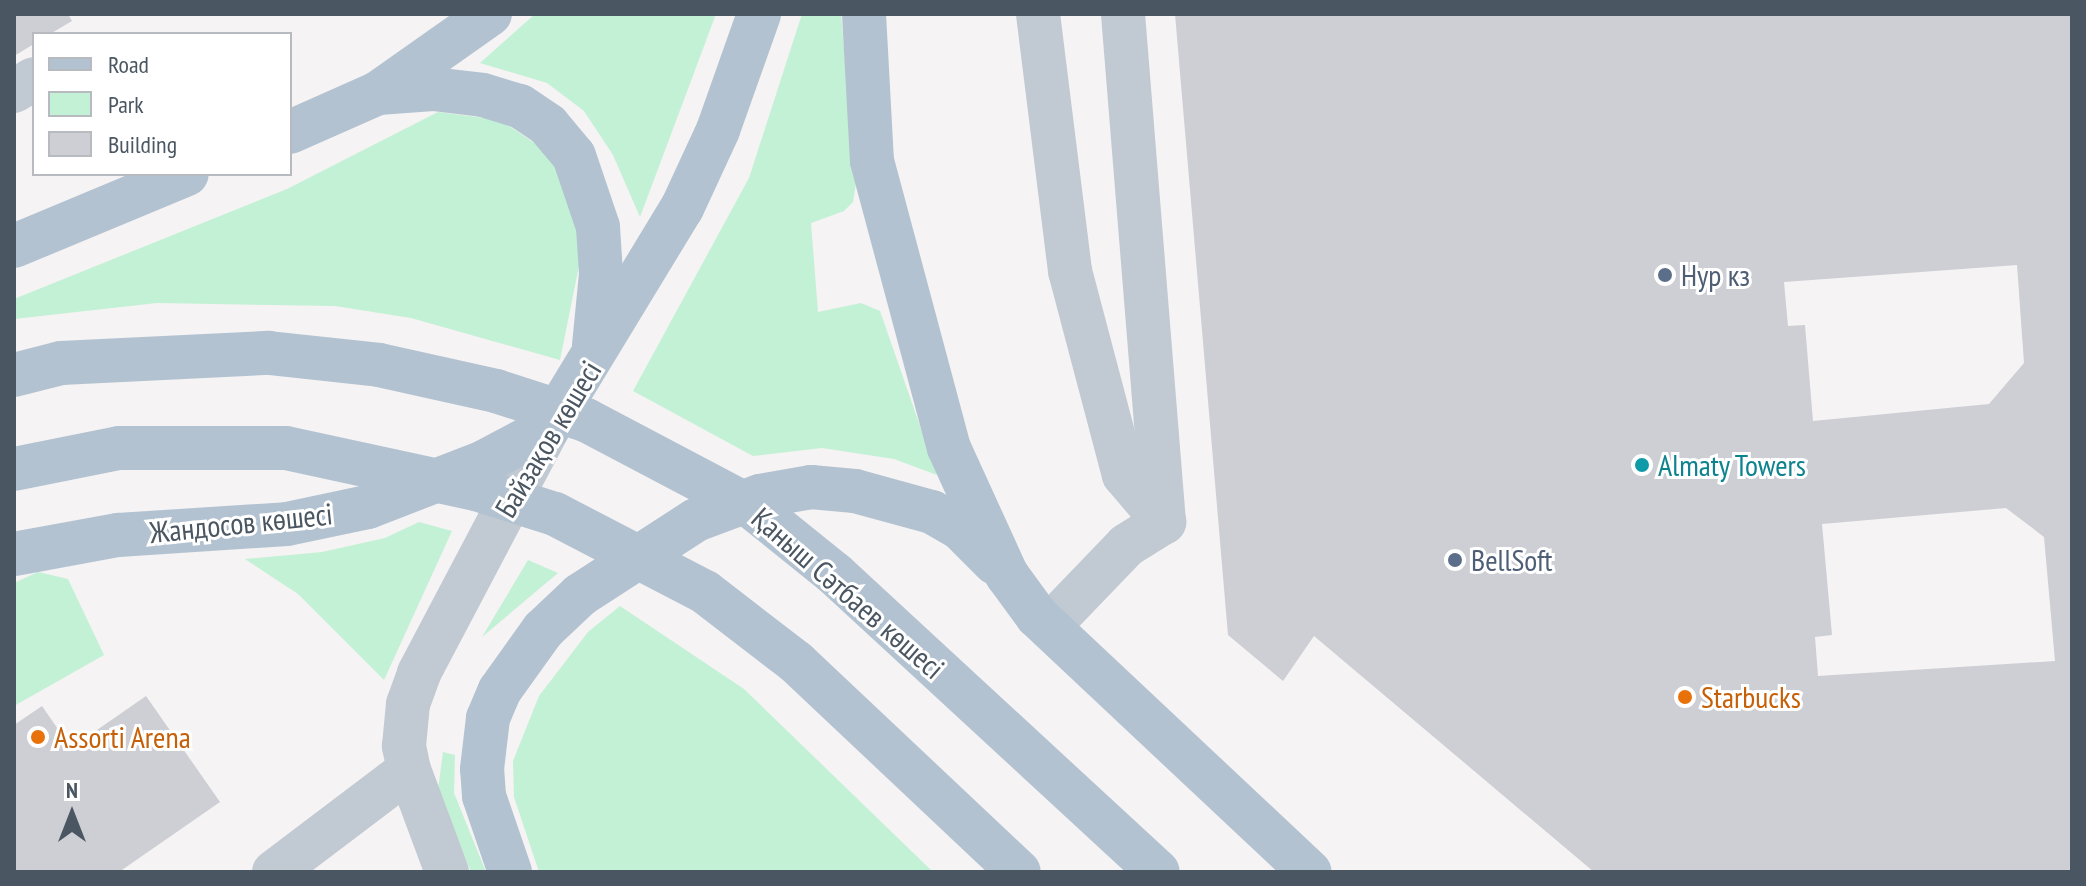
<!DOCTYPE html>
<html>
<head>
<meta charset="utf-8">
<style>
  body { margin:0 }
  #map { position:relative; width:2086px; height:886px; overflow:hidden; background:#f5f3f3; font-family:"PT Sans Narrow",sans-serif }
  div>[style] { position:absolute }
  .green>* { inset:0; background:#c3f1d5 }
  .building>* { inset:0; background:#cdcfd5 }
  .minor>* { height:44px; margin:-22px; padding:0 22px; transform-origin:22px; border-radius:22px; background:#c1cad2 }
  .major>* { height:44px; margin:-22px; padding:0 22px; transform-origin:22px; border-radius:22px; background:#b3c2d1 }
  .major-bridge>* { height:44px; margin:-22px; padding:0 22px; transform-origin:22px; border-radius:22px; background:#b3c2d1 }
  .dots>* { width:22px; height:22px; translate:-50% -50%; box-sizing:border-box; border:4px solid #fff; border-radius:50% }
  span { translate:-50% -50%; white-space:nowrap; text-align:center; line-height:1.15; -webkit-text-stroke:6px #fff; paint-order:stroke }
  .service-label { font-size:30px; color:#4e5e75 }
  .left { translate:0 -50%; text-align:left }
  .street-label { font-size:30px; color:#4a5661 }
  .culture-label { font-size:30px; color:#0d838f }
  .food-label { font-size:30px; color:#c56008 }
  .frame { position:absolute; inset:0; border:16px solid #4a5661; pointer-events:none }
  .legend { position:absolute; left:32px; top:32px; width:260px; height:144px; box-sizing:border-box; background:#fff; border:2px solid #b7bbc0; margin:0; padding:10px 14px; list-style:none; font-size:24px; color:#4a5661 }
  .legend li { display:flex; align-items:center; gap:16px; height:40px }
  .legend b { width:40px; border:2px solid #b7bbc0 }
  .north { position:absolute; left:32px; top:774px; width:80px; height:80px; -webkit-text-stroke:6px #fff; paint-order:stroke; rotate:0deg; font-size:22px; font-weight:700; line-height:32px; text-align:center; color:#4a5661 }
  .north::after { content:''; display:block; margin:auto; width:28px; height:36px; background:#4a5661; clip-path:polygon(50% 0,100% 100%,50% 72%,0 100%) }
</style>
</head>
<body>
<div id="map">
  <div class="green">
    <i style="clip-path:polygon(535px 14px,716px 14px,640px 217px,613px 155px,584px 111px,547px 83px,480px 63px)"></i>
    <i style="clip-path:polygon(802px 14px,841px 14px,856px 183px,853px 202px,844px 211px,811px 223px,818px 312px,861px 303px,880px 311px,937px 475px,894px 459px,822px 448px,753px 456px,633px 391px,749px 178px)"></i>
    <i style="clip-path:polygon(438px 112px,500px 120px,548px 152px,577px 215px,579px 266px,560px 360px,411px 318px,335px 306px,157px 303px,14px 319px,14px 299px,287px 189px)"></i>
    <i style="clip-path:polygon(419px 522px,452px 531px,384px 680px,298px 594px,245px 559px,322px 552px,385px 538px)"></i>
    <i style="clip-path:polygon(528px 560px,558px 573px,482px 637px)"></i>
    <i style="clip-path:polygon(38px 572px,68px 579px,104px 655px,14px 706px,14px 583px)"></i>
    <i style="clip-path:polygon(620px 606px,744px 689px,933px 872px,539px 872px,514px 797px,513px 761px,539px 696px,588px 632px)"></i>
    <i style="clip-path:polygon(443px 752px,455px 755px,454px 793px,486px 872px,471px 872px,438px 790px)"></i>
  </div>
  <div class="building">
    <i style="clip-path:polygon(14px 14px,68px 14px,72px 21px,50px 34px,34px 34px,34px 44px,14px 56px)"></i>
    <i style="clip-path:polygon(evenodd,1175px 14px,2072px 14px,2072px 872px,1594px 872px,1314px 636px,1283px 681px,1228px 635px,1175px 14px,2017px 265px,2024px 363px,1989px 404px,1813px 421px,1805px 325px,1788px 326px,1784px 282px,2017px 265px,1175px 14px,2006px 508px,2044px 537px,2055px 661px,1818px 676px,1815px 637px,1832px 635px,1822px 524px,2006px 508px)"></i>
    <i style="clip-path:polygon(146px 696px,220px 802px,119px 872px,14px 872px,14px 725px,42px 706px,71px 748px)"></i>
  </div>
  <div class="minor">
    <i style="left:1038px;top:14px;width:259px;rotate:82.9deg"></i>
    <i style="left:1070px;top:271px;width:211px;rotate:75.2deg"></i>
    <i style="left:1124px;top:475px;width:62px;rotate:49.6deg"></i>
    <i style="left:1123px;top:14px;width:510px;rotate:85.39deg"></i>
    <i style="left:14px;top:91px;width:23px;rotate:-31deg"></i>
    <i style="left:1049px;top:626px;width:112px;rotate:-46.1deg"></i>
    <i style="left:1127px;top:545px;width:44px;rotate:-31.9deg"></i>
    <i style="left:274px;top:872px;width:169px;rotate:-37.1deg"></i>
    <i style="left:447px;top:872px;width:109px;rotate:-110.4deg"></i>
    <i style="left:409px;top:770px;width:25px;rotate:-102deg"></i>
    <i style="left:404px;top:746px;width:42px;rotate:-84.6deg"></i>
    <i style="left:408px;top:704px;width:33px;rotate:-70deg"></i>
    <i style="left:419px;top:673px;width:277px;rotate:-62.2deg"></i>
  </div>
  <div class="major">
    <i style="left:864px;top:14px;width:147px;rotate:86.9deg"></i>
    <i style="left:872px;top:161px;width:297px;rotate:75deg"></i>
    <i style="left:949px;top:448px;width:140px;rotate:65.5deg"></i>
    <i style="left:1007px;top:575px;width:51px;rotate:53.8deg"></i>
    <i style="left:1037px;top:616px;width:374px;rotate:43.2deg"></i>
    <i style="left:378px;top:93px;width:55px;rotate:-4.2deg"></i>
    <i style="left:433px;top:89px;width:50px;rotate:6.8deg"></i>
    <i style="left:483px;top:95px;width:39px;rotate:17deg"></i>
    <i style="left:520px;top:106px;width:34px;rotate:34deg"></i>
    <i style="left:548px;top:125px;width:40px;rotate:50deg"></i>
    <i style="left:574px;top:156px;width:75px;rotate:71.3deg"></i>
    <i style="left:598px;top:227px;width:47px;rotate:86.3deg"></i>
    <i style="left:601px;top:274px;width:72px;rotate:95.6deg"></i>
    <i style="left:290px;top:132px;width:96px;rotate:-23.9deg"></i>
    <i style="left:378px;top:93px;width:137px;rotate:-35.2deg"></i>
    <i style="left:14px;top:246px;width:187px;rotate:-22.6deg"></i>
    <i style="left:14px;top:554px;width:106px;rotate:-10.4deg"></i>
    <i style="left:118px;top:535px;width:169px;rotate:-3.7deg"></i>
    <i style="left:287px;top:524px;width:83px;rotate:-11.9deg"></i>
    <i style="left:368px;top:507px;width:124px;rotate:-21.2deg"></i>
    <i style="left:484px;top:462px;width:72px;rotate:-28deg"></i>
    <i style="left:548px;top:428px;width:258px;rotate:-58.7deg"></i>
    <i style="left:682px;top:208px;width:86px;rotate:-65.2deg"></i>
    <i style="left:718px;top:130px;width:123px;rotate:-70.5deg"></i>
    <i style="left:510px;top:872px;width:80px;rotate:-108.9deg"></i>
    <i style="left:484px;top:796px;width:27px;rotate:-94deg"></i>
    <i style="left:482px;top:769px;width:51px;rotate:-83.3deg"></i>
    <i style="left:488px;top:718px;width:30px;rotate:-67deg"></i>
    <i style="left:500px;top:690px;width:74px;rotate:-54.4deg"></i>
    <i style="left:543px;top:630px;width:51px;rotate:-43.4deg"></i>
    <i style="left:580px;top:595px;width:138px;rotate:-32.9deg"></i>
    <i style="left:696px;top:520px;width:68px;rotate:-20.6deg"></i>
    <i style="left:760px;top:496px;width:52px;rotate:-10deg"></i>
    <i style="left:811px;top:487px;width:44px;rotate:5.2deg"></i>
    <i style="left:855px;top:491px;width:80px;rotate:15.3deg"></i>
    <i style="left:932px;top:512px;width:34px;rotate:30deg"></i>
    <i style="left:961px;top:529px;width:48px;rotate:45deg"></i>
  </div>
  <div class="major-bridge">
    <i style="left:14px;top:375px;width:49px;rotate:-14.3deg"></i>
    <i style="left:61px;top:363px;width:208px;rotate:-2.8deg"></i>
    <i style="left:269px;top:353px;width:111px;rotate:6.2deg"></i>
    <i style="left:379px;top:365px;width:120px;rotate:12.5deg"></i>
    <i style="left:496px;top:391px;width:95px;rotate:17.9deg"></i>
    <i style="left:586px;top:420px;width:189px;rotate:27.8deg"></i>
    <i style="left:753px;top:508px;width:105px;rotate:38.8deg"></i>
    <i style="left:835px;top:574px;width:439px;rotate:42.7deg"></i>
    <i style="left:14px;top:469px;width:107px;rotate:-11.3deg"></i>
    <i style="left:119px;top:448px;width:167px"></i>
    <i style="left:286px;top:448px;width:194px;rotate:12.2deg"></i>
    <i style="left:476px;top:489px;width:83px;rotate:17.6deg"></i>
    <i style="left:555px;top:514px;width:169px;rotate:27.5deg"></i>
    <i style="left:705px;top:592px;width:115px;rotate:37.6deg"></i>
    <i style="left:796px;top:662px;width:306px;rotate:43.3deg"></i>
  </div>
  <div class="dots">
    <i style="left:1665px;top:275px;background:#5c6f8a"></i>
    <i style="left:1642px;top:465px;background:#0f9aa8"></i>
    <i style="left:1455px;top:560px;background:#5c6f8a"></i>
    <i style="left:1685px;top:697px;background:#e8710a"></i>
    <i style="left:38px;top:737px;background:#e8710a"></i>
  </div>
  <div class="service-label">
    <span class="left" style="left:1681px;top:275px">Нур кз</span>
    <span class="left" style="left:1471px;top:560px">BellSoft</span>
  </div>
  <div class="street-label">
    <span style="left:548px;top:439px;rotate:-59deg">Байзақов көшесі</span>
    <span style="left:241px;top:523px;rotate:-6deg">Жандосов көшесі</span>
    <span style="left:848px;top:593px;rotate:41deg">Қаныш Сәтбаев көшесі</span>
  </div>
  <div class="culture-label">
    <span class="left" style="left:1658px;top:465px">Almaty Towers</span>
  </div>
  <div class="food-label">
    <span class="left" style="left:1701px;top:697px">Starbucks</span>
    <span class="left" style="left:54px;top:737px">Assorti Arena</span>
  </div>
  <div class="frame"></div>
  <ul class="legend">
  <li><b style="height:10px;background:#b3c2d1"></b>Road</li>
  <li><b style="height:22px;background:#c3f1d5"></b>Park</li>
  <li><b style="height:22px;background:#cdcfd5"></b>Building</li>
  </ul>
  <div class="north">N</div>
</div>
</body>
</html>
